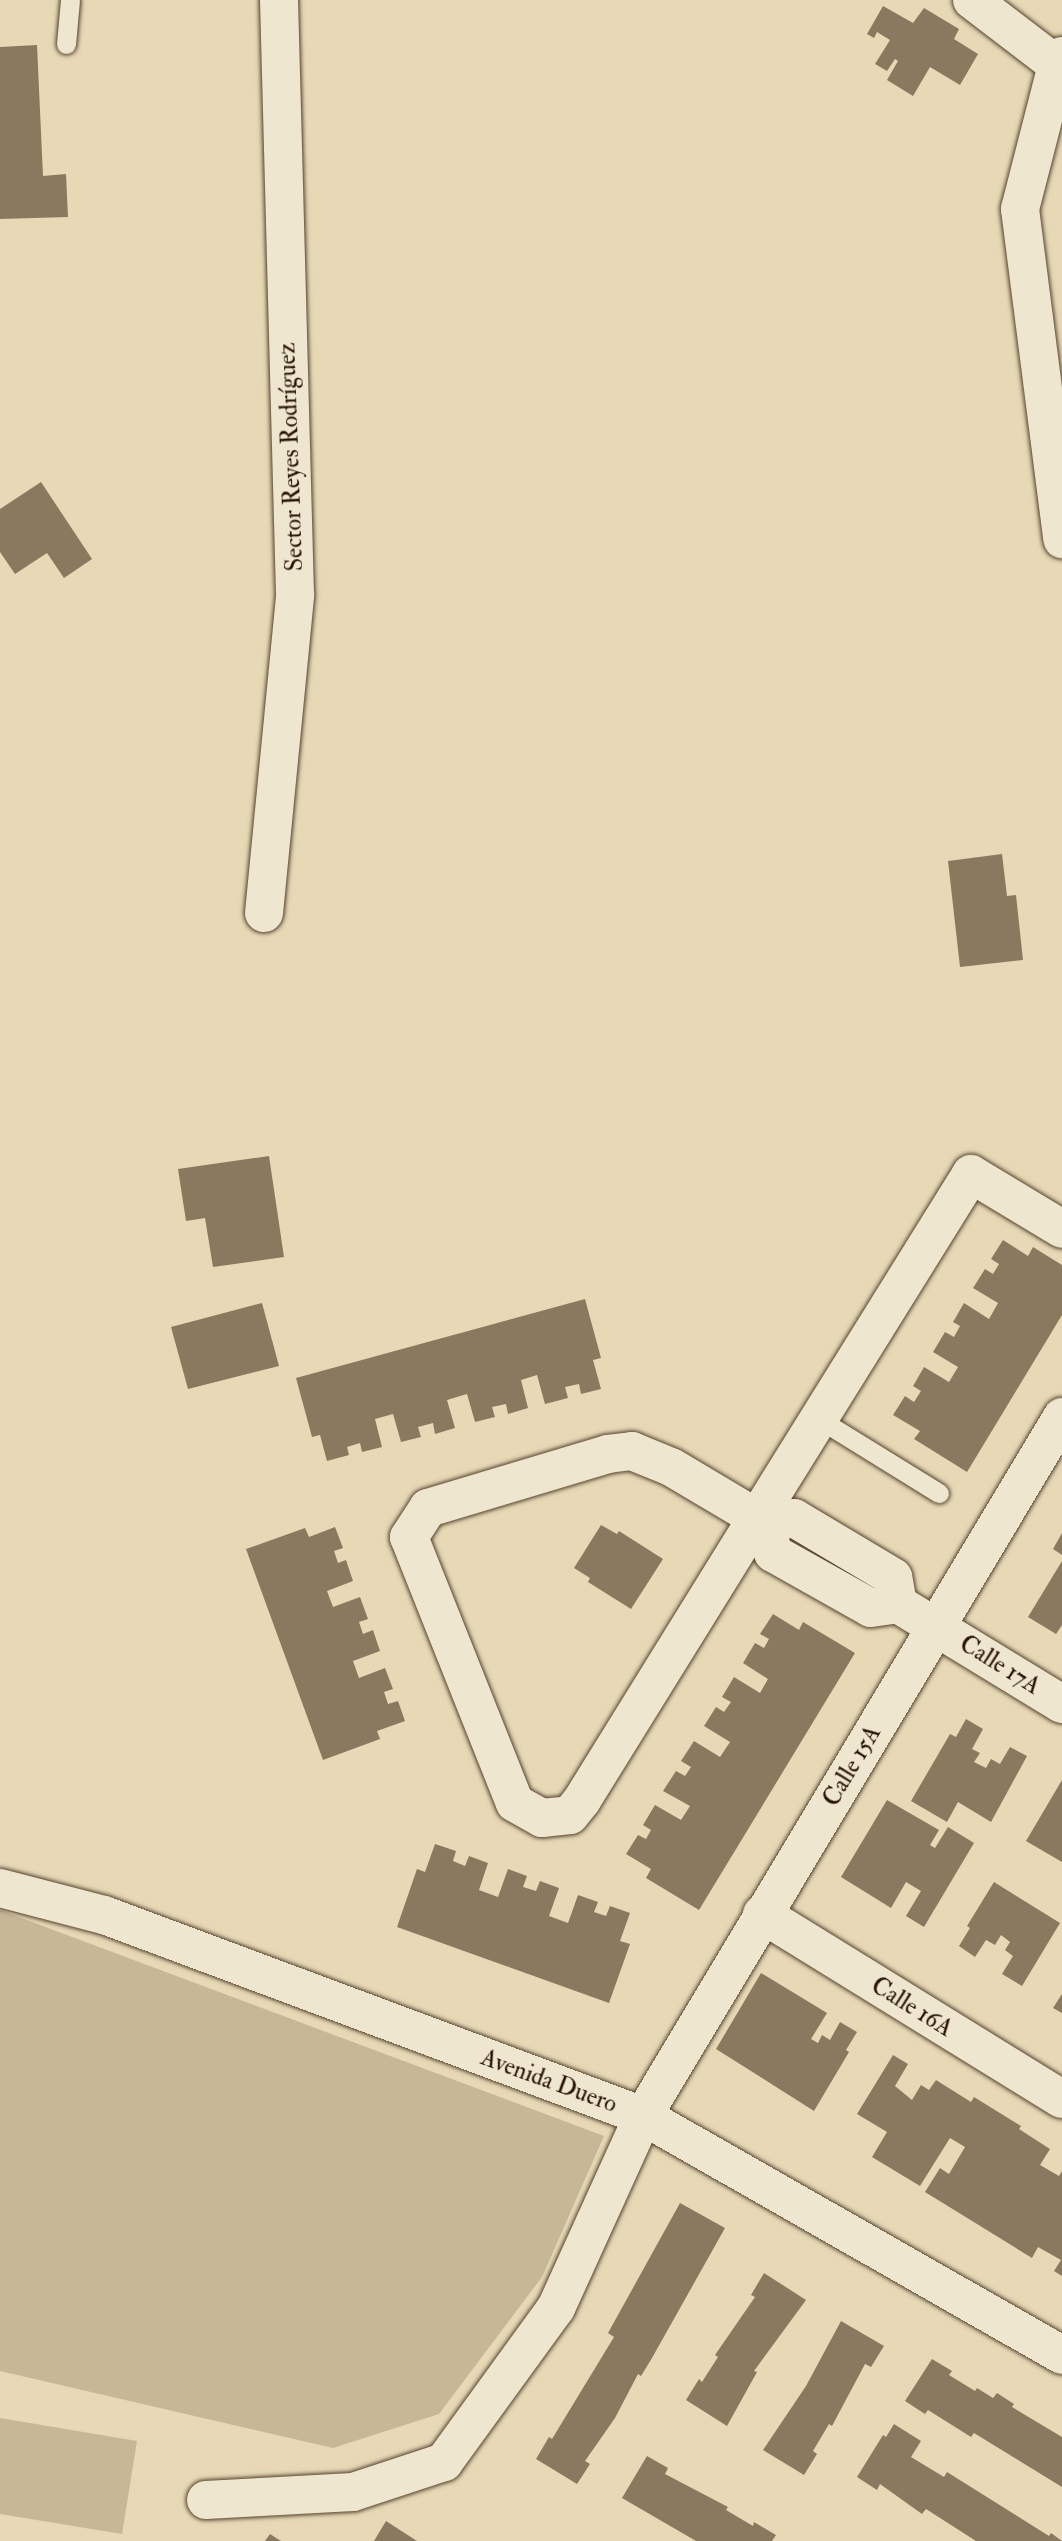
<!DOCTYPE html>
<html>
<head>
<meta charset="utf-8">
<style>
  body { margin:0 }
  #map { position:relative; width:1062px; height:2541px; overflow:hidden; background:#e7d9b6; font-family:"IM FELL Double Pica",serif }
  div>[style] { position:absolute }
  .green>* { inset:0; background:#c6b797 }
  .building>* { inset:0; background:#8a795f }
  .roads { filter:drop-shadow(0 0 2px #56432e) drop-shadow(0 0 2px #56432e) }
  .service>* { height:19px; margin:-9.5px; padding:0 9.5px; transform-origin:9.5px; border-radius:9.5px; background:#efe6d0 }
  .minor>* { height:38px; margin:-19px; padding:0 19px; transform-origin:19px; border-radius:19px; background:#efe6d0 }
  span { translate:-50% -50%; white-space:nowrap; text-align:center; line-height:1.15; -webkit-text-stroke:5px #efe6d0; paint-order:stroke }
  .street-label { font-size:24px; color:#251100 }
</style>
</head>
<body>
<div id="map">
  <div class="green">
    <i style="clip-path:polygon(0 1910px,604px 2136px,542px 2277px,439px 2414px,333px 2448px,0 2371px)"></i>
    <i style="clip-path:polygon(0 2418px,137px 2441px,122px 2534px,0 2514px)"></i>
  </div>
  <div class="building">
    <i style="clip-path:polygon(883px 6px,913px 23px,924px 8px,959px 29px,954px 39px,978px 54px,960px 85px,930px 67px,913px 96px,887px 80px,898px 61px,895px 59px,887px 71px,875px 64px,890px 40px,877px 32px,874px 38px,867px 34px)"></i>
    <i style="clip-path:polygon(37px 45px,43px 176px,66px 174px,68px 217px,0 219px,0 47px)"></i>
    <i style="clip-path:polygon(41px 482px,92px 559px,64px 578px,47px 553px,15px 574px,0 552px,0 509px)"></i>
    <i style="clip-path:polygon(1002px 854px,1007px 896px,1016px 895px,1023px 960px,960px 967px,948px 861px)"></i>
    <i style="clip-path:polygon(269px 1156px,284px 1257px,213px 1267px,205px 1218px,186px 1221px,178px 1169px)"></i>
    <i style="clip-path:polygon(1003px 1240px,1028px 1256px,1033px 1247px,1062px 1265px,1062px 1315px,967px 1472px,914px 1439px,920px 1431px,893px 1415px,905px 1396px,914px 1402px,921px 1391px,913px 1386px,924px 1367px,949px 1382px,958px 1367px,933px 1352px,945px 1332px,954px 1337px,960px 1326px,953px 1322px,964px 1303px,989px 1319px,998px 1303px,973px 1288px,985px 1269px,993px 1274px,999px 1264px,991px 1259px)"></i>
    <i style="clip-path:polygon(585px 1299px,601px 1358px,593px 1360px,601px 1389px,581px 1394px,579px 1384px,565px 1387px,568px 1398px,545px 1404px,537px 1375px,521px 1380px,528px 1408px,508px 1414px,506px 1404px,492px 1407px,495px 1417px,475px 1422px,467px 1394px,447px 1400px,455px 1428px,435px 1434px,433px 1423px,418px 1427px,421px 1437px,401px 1442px,393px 1414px,375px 1419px,382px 1447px,362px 1452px,360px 1443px,347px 1447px,349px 1455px,327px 1461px,320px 1435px,312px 1437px,296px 1378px)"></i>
    <i style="clip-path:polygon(262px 1303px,279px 1366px,188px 1389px,171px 1327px)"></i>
    <i style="clip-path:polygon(601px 1525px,617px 1534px,619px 1531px,663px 1559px,631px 1609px,588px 1582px,590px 1578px,574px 1568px)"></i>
    <i style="clip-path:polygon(335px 1527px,343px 1548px,334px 1551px,338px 1563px,346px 1560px,353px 1581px,327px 1591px,333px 1607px,360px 1597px,368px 1619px,359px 1622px,363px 1634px,373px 1630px,380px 1651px,353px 1661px,359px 1678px,385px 1668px,393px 1689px,384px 1692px,388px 1704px,398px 1701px,405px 1721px,377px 1731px,380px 1739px,323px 1760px,246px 1549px,305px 1528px,309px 1537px)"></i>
    <i style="clip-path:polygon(1062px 1533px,1062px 1555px,1053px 1549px)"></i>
    <i style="clip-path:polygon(1062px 1561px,1062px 1625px,1056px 1634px,1028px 1617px)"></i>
    <i style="clip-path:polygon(773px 1614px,799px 1630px,803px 1622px,855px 1653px,699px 1910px,646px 1878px,651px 1869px,626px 1854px,638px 1835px,646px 1839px,651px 1830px,643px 1825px,655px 1805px,681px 1820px,690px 1806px,663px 1791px,676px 1771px,685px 1776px,691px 1767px,681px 1761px,694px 1741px,720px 1757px,730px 1742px,704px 1726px,716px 1707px,724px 1712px,731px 1702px,722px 1697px,734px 1677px,760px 1693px,768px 1679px,743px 1663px,755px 1643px,764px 1648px,769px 1639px,760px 1634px)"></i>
    <i style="clip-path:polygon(966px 1719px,983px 1729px,972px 1749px,980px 1753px,974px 1762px,986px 1768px,991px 1759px,1000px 1764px,1010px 1747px,1027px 1756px,991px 1822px,958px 1802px,947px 1822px,911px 1801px,950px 1734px,956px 1737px)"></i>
    <i style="clip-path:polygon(1062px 1780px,1062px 1862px,1026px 1841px)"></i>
    <i style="clip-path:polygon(887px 1800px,939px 1830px,930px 1845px,935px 1848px,948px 1827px,974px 1843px,924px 1927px,906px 1916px,921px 1891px,906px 1882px,891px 1908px,841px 1877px)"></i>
    <i style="clip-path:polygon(435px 1844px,456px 1851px,453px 1861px,465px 1866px,469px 1856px,488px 1863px,479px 1890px,498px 1897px,508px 1869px,527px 1876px,523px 1887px,536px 1891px,540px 1881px,559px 1888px,549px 1916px,568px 1923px,578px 1895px,598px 1902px,594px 1912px,606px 1916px,610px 1906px,630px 1913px,620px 1941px,630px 1944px,609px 2003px,397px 1927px,417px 1869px,425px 1872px)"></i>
    <i style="clip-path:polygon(994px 1882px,1060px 1923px,1022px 1986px,1002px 1974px,1013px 1956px,1005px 1950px,1010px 1942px,1001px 1935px,995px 1945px,986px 1940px,975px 1957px,959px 1946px,970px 1928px,967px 1926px)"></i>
    <i style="clip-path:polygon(761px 1973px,827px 2013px,811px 2039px,818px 2043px,822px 2035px,830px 2040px,840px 2022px,857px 2032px,846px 2050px,849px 2052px,814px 2111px,716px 2049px)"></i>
    <i style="clip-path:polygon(1062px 1994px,1062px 2013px,1053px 2008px)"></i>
    <i style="clip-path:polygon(893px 2055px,908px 2064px,895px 2086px,912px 2100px,921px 2085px,929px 2090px,936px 2080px,971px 2102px,974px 2097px,1021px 2126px,1019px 2129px,1050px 2149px,1040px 2165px,1059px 2176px,1062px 2171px,1062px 2276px,1054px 2271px,1061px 2260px,1038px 2247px,1032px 2258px,925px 2192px,940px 2168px,949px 2174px,965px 2147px,950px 2138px,920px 2186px,872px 2157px,887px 2132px,857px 2114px)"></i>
    <i style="clip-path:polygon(680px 2203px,725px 2228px,652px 2358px,641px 2376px,638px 2374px,615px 2418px,585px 2461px,590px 2464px,577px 2484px,536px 2459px,549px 2437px,552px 2439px,614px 2337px,608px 2333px)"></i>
    <i style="clip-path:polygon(764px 2273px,806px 2300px,754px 2371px,757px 2372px,727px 2426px,686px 2400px,699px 2379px,702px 2382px,718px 2357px,715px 2355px,755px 2297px,751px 2295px)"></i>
    <i style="clip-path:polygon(841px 2321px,884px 2346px,871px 2367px,865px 2364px,832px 2426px,829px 2424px,813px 2451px,817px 2454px,804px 2475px,763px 2450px,806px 2386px)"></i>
    <i style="clip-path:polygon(932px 2359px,952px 2371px,949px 2375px,975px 2391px,977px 2388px,993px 2398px,997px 2393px,1014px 2404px,1012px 2407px,1062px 2437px,1062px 2487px,974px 2433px,971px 2437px,928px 2410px,925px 2414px,905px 2401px)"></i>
    <i style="clip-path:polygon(894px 2424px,921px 2441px,911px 2457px,944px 2477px,947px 2472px,1049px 2536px,1051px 2533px,1062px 2541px,976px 2541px,926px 2509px,922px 2514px,880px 2484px,877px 2490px,857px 2477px,883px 2435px,886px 2437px)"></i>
    <i style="clip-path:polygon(647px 2456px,668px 2468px,665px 2474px,728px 2507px,726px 2510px,753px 2526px,754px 2522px,776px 2535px,772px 2541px,696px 2541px,622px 2498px)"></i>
    <i style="clip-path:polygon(386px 2521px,417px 2541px,374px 2541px)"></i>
    <i style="clip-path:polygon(270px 2534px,281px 2541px,265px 2541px)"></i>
  </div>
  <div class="roads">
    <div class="service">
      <i style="left:66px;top:44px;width:44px;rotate:-84.8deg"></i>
      <i style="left:819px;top:1419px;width:141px;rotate:31.7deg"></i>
    </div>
    <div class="minor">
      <i style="left:972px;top:0;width:107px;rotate:37.4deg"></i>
      <i style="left:1062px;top:56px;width:10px;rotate:119deg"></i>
      <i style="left:1057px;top:65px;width:149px;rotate:104.4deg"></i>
      <i style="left:1020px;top:209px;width:333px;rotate:82.7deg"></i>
      <i style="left:264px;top:913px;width:320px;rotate:-84.4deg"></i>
      <i style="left:295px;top:595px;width:595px;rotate:-91.54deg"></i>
      <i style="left:766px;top:1524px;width:30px;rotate:76deg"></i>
      <i style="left:773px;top:1553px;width:112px;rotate:29.3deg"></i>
      <i style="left:871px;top:1608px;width:27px;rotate:-8deg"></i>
      <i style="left:898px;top:1604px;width:192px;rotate:31.4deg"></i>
      <i style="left:898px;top:1604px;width:27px;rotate:-100deg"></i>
      <i style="left:893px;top:1577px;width:115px;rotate:-149.2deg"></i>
      <i style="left:794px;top:1518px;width:29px;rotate:168deg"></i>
      <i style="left:766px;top:1524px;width:11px;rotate:-146deg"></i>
      <i style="left:757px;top:1518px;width:100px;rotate:-149.3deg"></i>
      <i style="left:671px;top:1467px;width:42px;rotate:-157.7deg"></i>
      <i style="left:632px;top:1451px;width:24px;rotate:173deg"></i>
      <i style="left:608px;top:1454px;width:188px;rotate:163.3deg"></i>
      <i style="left:428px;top:1508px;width:35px;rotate:123deg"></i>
      <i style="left:409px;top:1537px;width:286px;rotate:68.3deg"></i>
      <i style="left:515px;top:1803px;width:31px;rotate:29deg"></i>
      <i style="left:542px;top:1818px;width:28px;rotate:-6deg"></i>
      <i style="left:570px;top:1815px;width:19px;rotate:-51deg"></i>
      <i style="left:582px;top:1800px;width:332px;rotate:-58.2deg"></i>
      <i style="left:757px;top:1518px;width:405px;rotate:-58.1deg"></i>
      <i style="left:971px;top:1174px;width:106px;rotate:31.1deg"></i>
      <i style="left:0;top:1888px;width:107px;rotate:14.6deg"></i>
      <i style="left:104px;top:1915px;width:575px;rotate:20.45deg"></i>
      <i style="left:643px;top:2116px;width:482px;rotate:29.7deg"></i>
      <i style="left:762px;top:1914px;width:352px;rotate:31.7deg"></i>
      <i style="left:206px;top:2500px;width:147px;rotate:-3.1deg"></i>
      <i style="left:353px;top:2492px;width:96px;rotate:-18.2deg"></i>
      <i style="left:444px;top:2462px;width:190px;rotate:-54deg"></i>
      <i style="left:556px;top:2308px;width:211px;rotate:-65.6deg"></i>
      <i style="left:643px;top:2116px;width:815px;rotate:-59.06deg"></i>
    </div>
  </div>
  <div class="street-label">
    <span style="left:291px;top:457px;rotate:-92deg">Sector Reyes Rodríguez</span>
    <span style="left:1000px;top:1665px;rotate:32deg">Calle 17A</span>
    <span style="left:852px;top:1766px;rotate:-59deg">Calle 15A</span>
    <span style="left:912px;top:2007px;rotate:32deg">Calle 16A</span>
    <span style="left:549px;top:2081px;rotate:20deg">Avenida Duero</span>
  </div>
</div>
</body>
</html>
